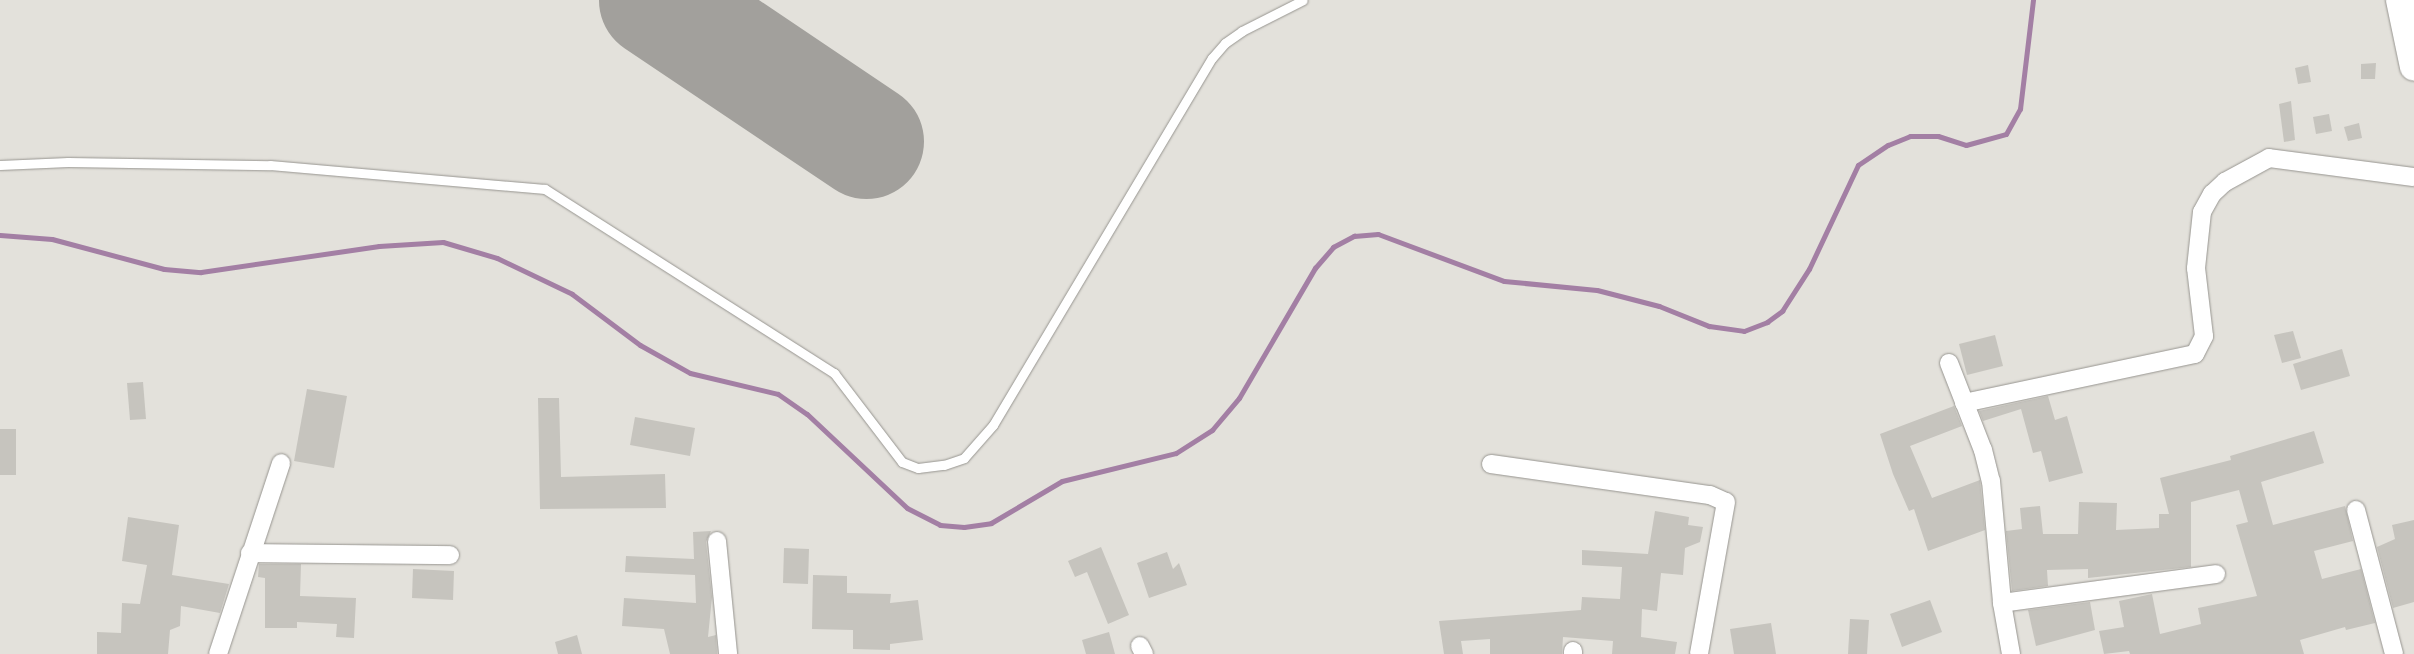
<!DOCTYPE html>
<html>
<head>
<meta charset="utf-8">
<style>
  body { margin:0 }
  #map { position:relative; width:2414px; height:654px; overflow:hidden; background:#e3e1db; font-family:Ubuntu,sans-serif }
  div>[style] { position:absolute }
  .stream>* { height:5px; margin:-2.5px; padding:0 2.5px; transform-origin:2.5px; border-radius:2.5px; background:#a37fa4 }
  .runway>* { height:115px; margin:-57.5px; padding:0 57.5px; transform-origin:57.5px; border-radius:57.5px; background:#a2a09c }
  .building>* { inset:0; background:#c6c4be }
  .roads { filter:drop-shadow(0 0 1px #979590) drop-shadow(0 0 1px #979590) }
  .service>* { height:9px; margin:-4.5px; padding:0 4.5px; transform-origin:4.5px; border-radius:4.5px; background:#fff }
  .minor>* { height:18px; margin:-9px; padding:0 9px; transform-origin:9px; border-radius:9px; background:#fff }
  .primary>* { height:28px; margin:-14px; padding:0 14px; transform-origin:14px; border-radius:14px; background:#fff }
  span { translate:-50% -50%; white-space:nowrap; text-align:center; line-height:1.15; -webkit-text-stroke:4px #fff; paint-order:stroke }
</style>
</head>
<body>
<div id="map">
  <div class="stream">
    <i style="left:0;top:235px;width:52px;rotate:4.4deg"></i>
    <i style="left:52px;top:239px;width:116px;rotate:15deg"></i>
    <i style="left:164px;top:269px;width:37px;rotate:5deg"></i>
    <i style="left:201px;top:272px;width:180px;rotate:-8.3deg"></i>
    <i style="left:379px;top:246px;width:64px;rotate:-3.6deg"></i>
    <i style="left:443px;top:242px;width:56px;rotate:16.5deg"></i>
    <i style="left:497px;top:258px;width:83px;rotate:25.6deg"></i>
    <i style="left:572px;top:294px;width:85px;rotate:36.9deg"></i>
    <i style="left:640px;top:345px;width:57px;rotate:29.2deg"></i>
    <i style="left:690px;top:373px;width:90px;rotate:13.4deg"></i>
    <i style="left:778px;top:394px;width:35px;rotate:35deg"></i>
    <i style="left:807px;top:414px;width:137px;rotate:43.2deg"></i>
    <i style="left:907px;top:508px;width:37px;rotate:27deg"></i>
    <i style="left:940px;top:525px;width:24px;rotate:5deg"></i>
    <i style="left:964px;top:527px;width:27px;rotate:-8deg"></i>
    <i style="left:991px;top:523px;width:82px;rotate:-30.6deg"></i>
    <i style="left:1062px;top:481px;width:117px;rotate:-13.8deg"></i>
    <i style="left:1176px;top:453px;width:43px;rotate:-32.6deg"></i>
    <i style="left:1212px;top:430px;width:42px;rotate:-49.8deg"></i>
    <i style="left:1239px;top:398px;width:151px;rotate:-59.7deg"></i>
    <i style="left:1315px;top:268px;width:28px;rotate:-49deg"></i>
    <i style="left:1333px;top:247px;width:24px;rotate:-28deg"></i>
    <i style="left:1354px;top:236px;width:24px;rotate:-5deg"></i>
    <i style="left:1378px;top:234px;width:134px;rotate:20.5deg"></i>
    <i style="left:1504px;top:281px;width:93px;rotate:5.5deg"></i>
    <i style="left:1597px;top:290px;width:64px;rotate:14.5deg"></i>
    <i style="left:1659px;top:306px;width:54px;rotate:21.8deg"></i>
    <i style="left:1709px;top:326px;width:35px;rotate:8deg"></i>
    <i style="left:1744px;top:331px;width:25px;rotate:-21deg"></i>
    <i style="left:1767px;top:322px;width:19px;rotate:-36deg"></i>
    <i style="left:1782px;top:311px;width:50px;rotate:-57.3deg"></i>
    <i style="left:1809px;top:269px;width:115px;rotate:-64.8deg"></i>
    <i style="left:1858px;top:165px;width:36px;rotate:-34deg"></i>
    <i style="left:1888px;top:145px;width:24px;rotate:-22deg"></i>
    <i style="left:1910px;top:136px;width:28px"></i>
    <i style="left:1938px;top:136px;width:29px;rotate:18deg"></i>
    <i style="left:1966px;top:145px;width:41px;rotate:-15.4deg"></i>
    <i style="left:2006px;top:134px;width:29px;rotate:-61deg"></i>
    <i style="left:2020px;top:109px;width:110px;rotate:-83.2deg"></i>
  </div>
  <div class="runway">
    <i style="left:656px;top:0;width:253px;rotate:33.9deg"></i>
  </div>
  <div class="building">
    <i style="clip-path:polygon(2376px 63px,2375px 79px,2361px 79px,2361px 64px)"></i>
    <i style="clip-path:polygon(2308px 65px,2311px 82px,2298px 84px,2295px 68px)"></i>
    <i style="clip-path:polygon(2291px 101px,2295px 140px,2284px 142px,2279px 104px)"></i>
    <i style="clip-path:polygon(2329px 114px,2332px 131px,2316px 134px,2313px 117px)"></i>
    <i style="clip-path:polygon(2359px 123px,2362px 138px,2348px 141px,2344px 127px)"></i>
    <i style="clip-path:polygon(2293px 331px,2301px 358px,2282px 363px,2274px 335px)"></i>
    <i style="clip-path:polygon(1995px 335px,2003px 366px,1967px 375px,1959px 344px)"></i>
    <i style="clip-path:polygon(2342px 349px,2350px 376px,2301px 390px,2293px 364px)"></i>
    <i style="clip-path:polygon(143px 382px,146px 419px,130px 420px,127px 383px)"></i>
    <i style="clip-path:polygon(307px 389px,347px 396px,334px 468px,294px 461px)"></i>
    <i style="clip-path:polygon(2048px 396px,2055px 420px,2067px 416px,2083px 473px,2049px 482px,2041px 451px,2033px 453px,2021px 409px,1983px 421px,1979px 411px)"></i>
    <i style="clip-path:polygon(538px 398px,559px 398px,561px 477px,665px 474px,666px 508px,540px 509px)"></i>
    <i style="clip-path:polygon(1954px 406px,1962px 426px,1910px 446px,1932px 498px,1980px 480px,1985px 530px,1928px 551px,1914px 509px,1909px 511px,1893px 474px,1880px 434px)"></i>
    <i style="clip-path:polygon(635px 417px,695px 428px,690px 456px,630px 445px)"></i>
    <i style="clip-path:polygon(0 429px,16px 429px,16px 475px,0 475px)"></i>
    <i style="clip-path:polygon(2314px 431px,2324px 463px,2261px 482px,2273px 525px,2345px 506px,2353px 541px,2314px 551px,2322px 579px,2361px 569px,2375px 623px,2346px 630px,2345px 627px,2300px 640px,2304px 654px,2130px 654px,2129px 651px,2104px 654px,2099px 631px,2124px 627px,2119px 601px,2152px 594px,2160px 634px,2201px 624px,2198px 608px,2257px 596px,2236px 525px,2248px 522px,2239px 490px,2191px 502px,2191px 567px,2088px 578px,2088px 569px,2047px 570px,2048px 586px,2012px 591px,2006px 531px,2022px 529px,2020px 508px,2040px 506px,2043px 534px,2078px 534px,2079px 502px,2117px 503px,2116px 530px,2159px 528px,2159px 514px,2169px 514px,2160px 478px,2231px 460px,2230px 456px)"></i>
    <i style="clip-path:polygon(1655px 511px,1689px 517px,1688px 525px,1703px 527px,1700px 542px,1685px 548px,1683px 575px,1661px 573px,1657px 611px,1642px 609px,1641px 637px,1677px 642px,1675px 654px,1612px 654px,1613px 641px,1563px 637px,1562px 654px,1490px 654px,1490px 639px,1461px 641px,1463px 654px,1444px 654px,1439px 621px,1581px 610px,1582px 597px,1620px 599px,1622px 567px,1582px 565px,1582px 550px,1648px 554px)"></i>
    <i style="clip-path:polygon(128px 517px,179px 525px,172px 575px,229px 584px,220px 613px,181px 606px,180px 626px,170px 630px,168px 654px,97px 654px,97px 632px,121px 633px,122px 603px,140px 604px,147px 565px,122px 561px)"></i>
    <i style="clip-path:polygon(2414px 520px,2414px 602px,2393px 608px,2377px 547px,2395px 539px,2392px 525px)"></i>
    <i style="clip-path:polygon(711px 531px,706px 542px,712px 597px,708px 637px,716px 635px,717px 654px,670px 654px,664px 629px,622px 626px,624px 598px,696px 603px,695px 575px,625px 572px,626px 556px,694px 559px,693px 532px)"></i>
    <i style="clip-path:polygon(1101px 547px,1129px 615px,1108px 624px,1087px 572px,1075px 577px,1068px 561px)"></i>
    <i style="clip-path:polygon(784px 548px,809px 549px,808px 584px,783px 583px)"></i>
    <i style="clip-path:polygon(1167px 552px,1173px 569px,1179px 563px,1187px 585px,1149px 598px,1137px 563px)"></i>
    <i style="clip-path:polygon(259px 564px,301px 564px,300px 596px,356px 598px,354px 638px,336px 637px,337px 624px,297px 622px,297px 628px,265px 628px,265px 578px,258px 577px)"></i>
    <i style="clip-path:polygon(413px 569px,454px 571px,453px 600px,412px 598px)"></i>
    <i style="clip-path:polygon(813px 575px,847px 576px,847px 593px,891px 594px,890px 603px,918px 600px,923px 640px,890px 644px,890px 650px,853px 649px,853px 630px,812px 629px)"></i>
    <i style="clip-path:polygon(1930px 600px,1942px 632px,1902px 647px,1890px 614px)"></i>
    <i style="clip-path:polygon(2090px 602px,2095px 630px,2036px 646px,2028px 610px)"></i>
    <i style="clip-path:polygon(1850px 619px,1869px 620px,1867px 654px,1848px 654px)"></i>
    <i style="clip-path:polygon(1771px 623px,1776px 654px,1734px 654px,1730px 629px)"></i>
    <i style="clip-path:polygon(1109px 632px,1115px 654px,1086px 654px,1082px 640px)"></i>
    <i style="clip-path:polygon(577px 635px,582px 654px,558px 654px,555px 642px)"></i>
  </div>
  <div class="roads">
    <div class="service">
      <i style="left:0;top:165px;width:68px;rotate:-2.5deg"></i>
      <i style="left:68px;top:162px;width:202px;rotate:0.9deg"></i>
      <i style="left:270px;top:165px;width:276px;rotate:5deg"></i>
      <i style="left:545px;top:189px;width:343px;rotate:32.5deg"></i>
      <i style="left:834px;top:373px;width:112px;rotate:52.6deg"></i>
      <i style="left:902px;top:462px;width:17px;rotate:21deg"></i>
      <i style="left:918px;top:468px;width:26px;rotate:-7deg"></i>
      <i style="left:944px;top:465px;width:21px;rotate:-19deg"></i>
      <i style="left:964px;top:458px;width:44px;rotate:-48.7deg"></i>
      <i style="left:993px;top:425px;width:427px;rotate:-59.2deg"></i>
      <i style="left:1212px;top:58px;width:20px;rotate:-49deg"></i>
      <i style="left:1225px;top:43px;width:21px;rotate:-35deg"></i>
      <i style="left:1242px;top:31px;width:68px;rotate:-26.9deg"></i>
    </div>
    <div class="minor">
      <i style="left:1949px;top:363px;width:93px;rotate:68.7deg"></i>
      <i style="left:1983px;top:450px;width:32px;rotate:76deg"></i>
      <i style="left:1991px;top:481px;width:122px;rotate:84.8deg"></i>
      <i style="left:2002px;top:603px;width:52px;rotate:80deg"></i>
      <i style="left:1964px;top:403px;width:236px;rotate:-12deg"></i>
      <i style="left:2195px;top:354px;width:20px;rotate:-63deg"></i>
      <i style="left:2204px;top:336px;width:68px;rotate:-96.7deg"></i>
      <i style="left:2196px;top:268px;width:56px;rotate:-83.9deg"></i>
      <i style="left:2202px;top:212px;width:21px;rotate:-61deg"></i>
      <i style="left:2212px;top:194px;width:18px;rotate:-43deg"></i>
      <i style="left:2225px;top:182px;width:50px;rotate:-28.6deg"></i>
      <i style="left:2269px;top:158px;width:146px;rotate:7.5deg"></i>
      <i style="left:1491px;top:464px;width:221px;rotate:8.1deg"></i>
      <i style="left:1710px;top:495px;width:17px;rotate:24deg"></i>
      <i style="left:1726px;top:502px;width:154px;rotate:100.1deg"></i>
      <i style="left:2356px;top:510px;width:149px;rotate:75.2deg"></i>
      <i style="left:717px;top:541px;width:114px;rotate:84.4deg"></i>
      <i style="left:250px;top:553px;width:200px;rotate:0.6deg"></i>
      <i style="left:2002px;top:603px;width:216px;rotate:-7.7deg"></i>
      <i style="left:1140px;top:646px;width:9px;rotate:63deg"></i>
      <i style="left:218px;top:654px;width:201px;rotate:-71.7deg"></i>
      <i style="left:1573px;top:654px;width:3px;rotate:-90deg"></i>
    </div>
    <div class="primary">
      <i style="left:2400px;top:0;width:68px;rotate:78.2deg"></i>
    </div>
  </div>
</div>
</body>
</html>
